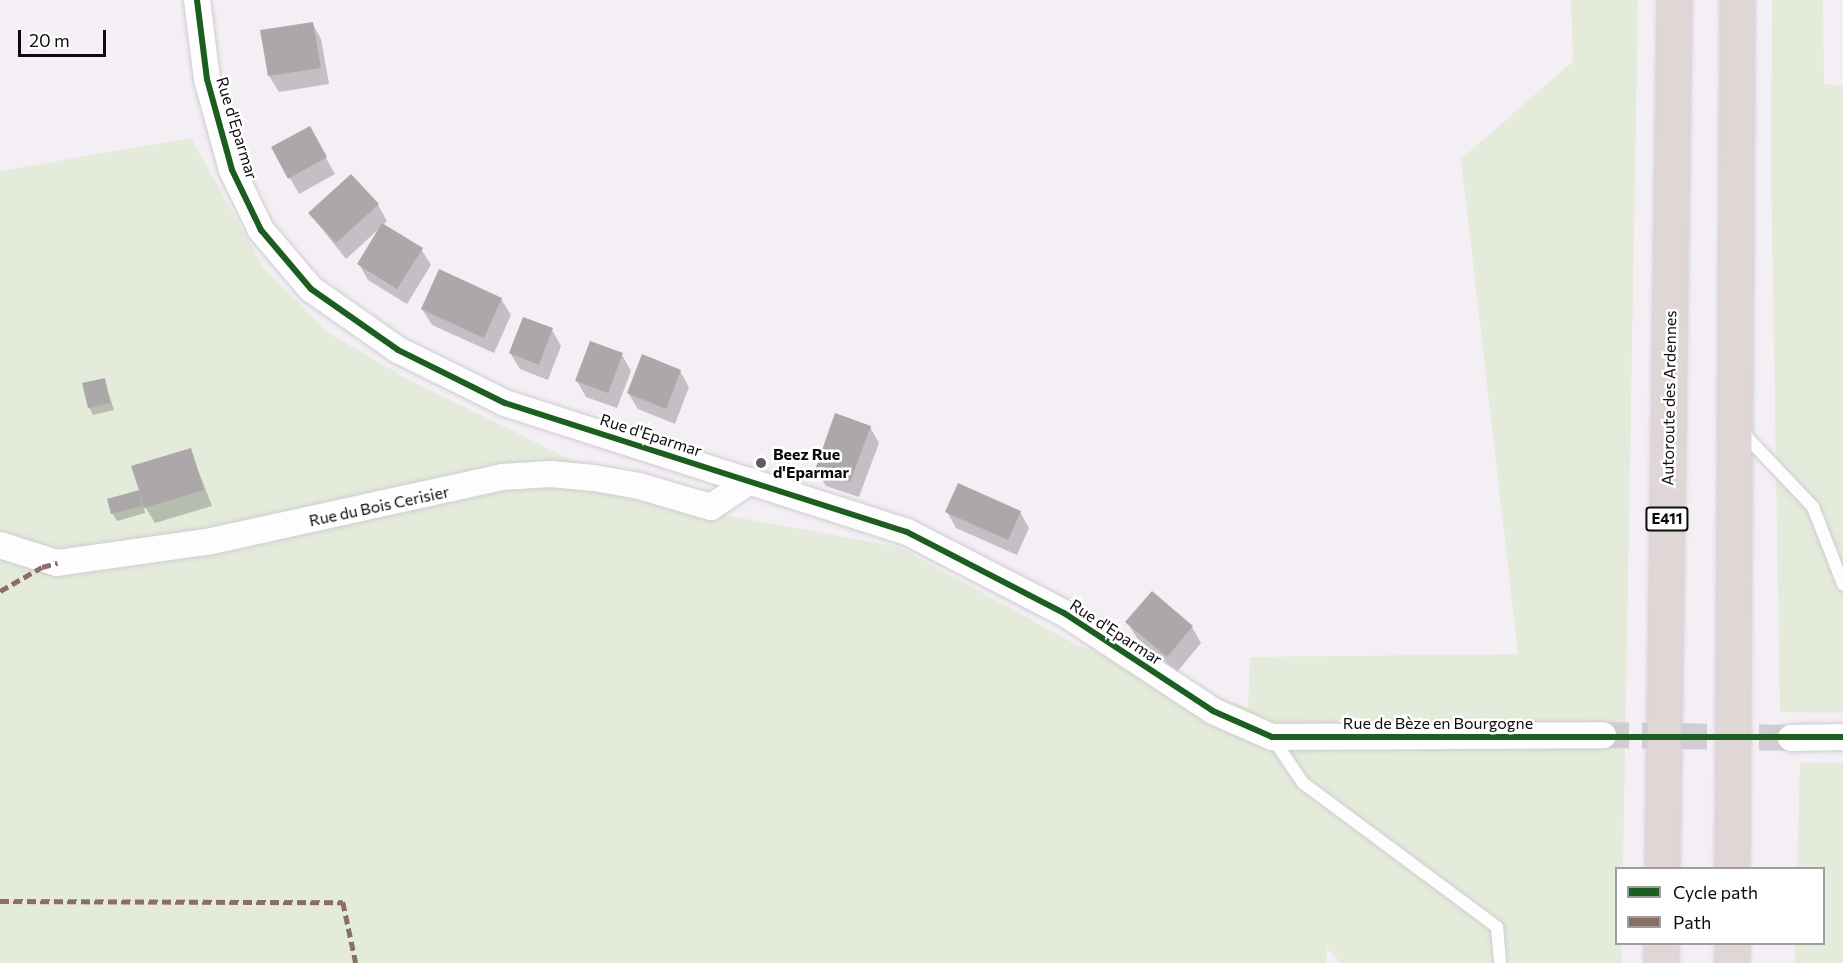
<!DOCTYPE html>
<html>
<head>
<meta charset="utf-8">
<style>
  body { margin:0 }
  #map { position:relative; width:1843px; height:963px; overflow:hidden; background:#f4eff5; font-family:Commissioner,sans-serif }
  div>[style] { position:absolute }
  .green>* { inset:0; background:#e4ebda }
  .shadow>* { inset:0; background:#0003 }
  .building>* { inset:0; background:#aca8aa }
  .minor-tunnel>* { height:26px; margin-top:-13px; transform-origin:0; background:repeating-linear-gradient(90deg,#d2cdd2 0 26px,transparent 0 39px) }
  .roads { filter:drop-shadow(0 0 2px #d0ccd1) drop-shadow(0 0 2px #d0ccd1) }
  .service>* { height:12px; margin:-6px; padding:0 6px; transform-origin:6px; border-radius:6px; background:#fdfdfe }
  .minor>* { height:26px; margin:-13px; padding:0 13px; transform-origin:13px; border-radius:13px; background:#fdfdfe }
  .motorway>* { height:33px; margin:-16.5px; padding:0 16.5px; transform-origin:16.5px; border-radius:16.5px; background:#e0d6d6 }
  .quiet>* { height:4.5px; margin-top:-2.25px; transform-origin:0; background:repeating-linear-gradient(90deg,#8d6e63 0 9px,transparent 0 13.5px) }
  .cycleway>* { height:6px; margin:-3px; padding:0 3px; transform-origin:3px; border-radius:3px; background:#1b5e20 }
  .dots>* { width:16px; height:16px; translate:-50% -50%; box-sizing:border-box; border:3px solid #fff; border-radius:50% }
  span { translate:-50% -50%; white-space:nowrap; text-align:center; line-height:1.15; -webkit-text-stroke:5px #fff; paint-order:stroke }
  .shield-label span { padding:2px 4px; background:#fff; border:2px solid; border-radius:4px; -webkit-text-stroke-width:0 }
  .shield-label { font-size:15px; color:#0e0b0f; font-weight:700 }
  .street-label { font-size:16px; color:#0e0b0f }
  .poi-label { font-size:16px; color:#0e0b0f; font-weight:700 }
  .left { translate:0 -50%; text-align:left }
  .legend { position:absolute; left:1615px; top:867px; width:210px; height:78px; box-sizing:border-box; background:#fff; border:2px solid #9f9d9f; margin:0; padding:8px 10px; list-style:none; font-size:18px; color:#0e0b0f }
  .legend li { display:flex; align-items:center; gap:12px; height:30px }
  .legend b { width:30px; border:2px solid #9f9d9f }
  .scale { position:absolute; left:18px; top:30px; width:88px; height:27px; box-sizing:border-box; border:3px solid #0e0b0f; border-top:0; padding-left:8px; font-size:18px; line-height:21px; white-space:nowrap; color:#0e0b0f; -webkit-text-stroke:4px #fff; paint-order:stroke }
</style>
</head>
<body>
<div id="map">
  <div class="green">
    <i style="clip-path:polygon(1571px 0,1638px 0,1623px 868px,1616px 868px,1616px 944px,1622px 944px,1622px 963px,1340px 963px,1327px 948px,1326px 963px,0 963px,0 171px,191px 138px,263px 267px,326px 331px,404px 377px,658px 503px,899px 547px,1077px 645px,1248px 708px,1250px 657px,1518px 654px,1461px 159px,1573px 61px)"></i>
    <i style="clip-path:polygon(1772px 0,1823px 0,1824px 84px,1843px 86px,1843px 713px,1780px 712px,1771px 170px)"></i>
    <i style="clip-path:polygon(1800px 763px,1843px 763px,1843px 963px,1795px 963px,1795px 944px,1824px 944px,1824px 868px,1797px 868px)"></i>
  </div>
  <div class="shadow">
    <i style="clip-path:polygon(312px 23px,321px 39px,329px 84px,279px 92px,269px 76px,262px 31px)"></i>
    <i style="clip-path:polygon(309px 128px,335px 174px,299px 194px,273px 148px)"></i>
    <i style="clip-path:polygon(351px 176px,378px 205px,387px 221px,383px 225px,421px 249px,431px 265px,407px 304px,368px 280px,359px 264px,381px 227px,346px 259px,310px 214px)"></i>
    <i style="clip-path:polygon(501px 299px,511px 315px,494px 353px,432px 325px,422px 309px)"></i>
    <i style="clip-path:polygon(552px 330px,561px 346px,548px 380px,520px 369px,510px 353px)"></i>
    <i style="clip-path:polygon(622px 355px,631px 371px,617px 408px,586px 397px,577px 381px)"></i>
    <i style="clip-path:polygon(680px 371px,689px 387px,675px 424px,638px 409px,628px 393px)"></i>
    <i style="clip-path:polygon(104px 379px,114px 410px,93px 415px,89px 407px)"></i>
    <i style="clip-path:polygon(870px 427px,879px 443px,859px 497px,826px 486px,816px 470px)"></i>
    <i style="clip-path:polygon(190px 449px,212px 506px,155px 523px,144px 505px,145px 513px,117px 521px,112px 513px,138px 492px,142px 499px)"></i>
    <i style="clip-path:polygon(947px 512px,1020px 512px,1029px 528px,1017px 555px,956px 528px)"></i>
    <i style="clip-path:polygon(1152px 593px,1192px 627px,1201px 643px,1177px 672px,1137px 638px,1127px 622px)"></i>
  </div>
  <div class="building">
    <i style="clip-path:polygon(313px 22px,321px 68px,268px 76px,260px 30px)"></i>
    <i style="clip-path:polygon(310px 126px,327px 157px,288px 179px,271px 147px)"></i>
    <i style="clip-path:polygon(351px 174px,379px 204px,336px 243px,308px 213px)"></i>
    <i style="clip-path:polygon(382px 223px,423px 248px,397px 289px,357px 264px)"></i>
    <i style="clip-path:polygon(439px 269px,502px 298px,484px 338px,421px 309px)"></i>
    <i style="clip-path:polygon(523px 317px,553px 328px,539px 365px,509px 353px)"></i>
    <i style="clip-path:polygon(590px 341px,623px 353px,608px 393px,575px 381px)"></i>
    <i style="clip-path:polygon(642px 354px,681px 370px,666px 409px,627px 393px)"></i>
    <i style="clip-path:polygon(105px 378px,110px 403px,88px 408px,82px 383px)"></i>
    <i style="clip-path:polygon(835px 413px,871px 426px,850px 482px,815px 470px)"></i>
    <i style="clip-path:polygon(191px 448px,204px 490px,144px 508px,139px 493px,142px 506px,111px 514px,107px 499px,139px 490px,131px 466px)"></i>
    <i style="clip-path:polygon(958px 483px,1021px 511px,1008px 540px,945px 512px)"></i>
    <i style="clip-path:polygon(1152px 591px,1193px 626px,1167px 657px,1125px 622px)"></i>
  </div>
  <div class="minor-tunnel">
    <i style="left:1603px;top:735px;width:188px;rotate:0.9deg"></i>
  </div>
  <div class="roads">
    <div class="service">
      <i style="left:1740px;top:430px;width:106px;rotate:46.5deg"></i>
      <i style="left:1813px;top:507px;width:83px;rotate:68.7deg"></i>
      <i style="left:1272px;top:737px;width:55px;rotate:56deg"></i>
      <i style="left:1303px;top:783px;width:242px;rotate:36.6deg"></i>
      <i style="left:1497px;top:927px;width:36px;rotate:85deg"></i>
    </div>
    <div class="minor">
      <i style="left:197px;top:0;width:80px;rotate:82.8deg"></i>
      <i style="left:207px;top:79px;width:94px;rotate:74.6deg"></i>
      <i style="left:232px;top:170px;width:67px;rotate:64.2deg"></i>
      <i style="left:261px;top:230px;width:77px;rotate:49.7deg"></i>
      <i style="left:311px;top:289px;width:106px;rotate:35deg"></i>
      <i style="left:398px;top:350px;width:119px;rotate:26.4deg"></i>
      <i style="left:505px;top:403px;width:422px;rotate:17.8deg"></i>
      <i style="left:907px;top:532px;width:177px;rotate:27.3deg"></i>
      <i style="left:1064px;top:613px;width:178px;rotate:33.3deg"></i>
      <i style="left:1213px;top:711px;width:64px;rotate:23.8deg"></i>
      <i style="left:1272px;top:737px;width:331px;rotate:-0.3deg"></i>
      <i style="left:0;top:545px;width:60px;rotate:17.5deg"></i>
      <i style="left:57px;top:563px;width:151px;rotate:-8deg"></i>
      <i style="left:207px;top:542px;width:302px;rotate:-12.4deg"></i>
      <i style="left:502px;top:477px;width:49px;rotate:-3.5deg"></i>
      <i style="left:551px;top:474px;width:43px;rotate:5.3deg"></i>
      <i style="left:594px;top:478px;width:46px;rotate:10.1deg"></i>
      <i style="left:639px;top:486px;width:75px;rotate:16.3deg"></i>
      <i style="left:711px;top:507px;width:47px;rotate:-33.7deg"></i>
      <i style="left:1791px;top:738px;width:52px;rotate:-1.1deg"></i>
    </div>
    <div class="motorway">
      <i style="left:1662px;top:868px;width:868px;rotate:-89.21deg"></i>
      <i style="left:1732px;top:868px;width:868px;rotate:-89.67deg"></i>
      <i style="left:1661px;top:963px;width:19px;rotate:-90deg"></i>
      <i style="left:1732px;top:963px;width:19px;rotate:-90deg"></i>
    </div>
  </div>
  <div class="quiet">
    <i style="left:0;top:591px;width:48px;rotate:-29.7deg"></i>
    <i style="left:42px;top:567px;width:16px;rotate:-15deg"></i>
    <i style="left:0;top:901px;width:343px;rotate:0.2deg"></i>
    <i style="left:343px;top:902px;width:62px;rotate:78deg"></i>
  </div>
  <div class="cycleway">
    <i style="left:197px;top:0;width:80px;rotate:82.8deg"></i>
    <i style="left:207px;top:79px;width:94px;rotate:74.6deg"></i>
    <i style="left:232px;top:170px;width:67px;rotate:64.2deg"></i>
    <i style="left:261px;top:230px;width:77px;rotate:49.7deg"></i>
    <i style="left:311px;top:289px;width:106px;rotate:35deg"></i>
    <i style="left:398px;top:350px;width:119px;rotate:26.4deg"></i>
    <i style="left:505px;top:403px;width:422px;rotate:17.8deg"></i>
    <i style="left:907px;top:532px;width:177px;rotate:27.3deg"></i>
    <i style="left:1064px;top:613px;width:178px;rotate:33.3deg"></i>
    <i style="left:1213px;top:711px;width:64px;rotate:23.8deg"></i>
    <i style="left:1272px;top:737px;width:571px"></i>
  </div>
  <div class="dots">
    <i style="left:761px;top:463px;background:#5e5b60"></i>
  </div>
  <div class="shield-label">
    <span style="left:1667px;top:519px">E411</span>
  </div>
  <div class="street-label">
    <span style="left:237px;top:128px;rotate:73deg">Rue d'Eparmar</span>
    <span style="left:1669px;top:398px;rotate:-89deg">Autoroute des Ardennes</span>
    <span style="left:651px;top:435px;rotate:18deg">Rue d'Eparmar</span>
    <span style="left:379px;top:506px;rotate:-12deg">Rue du Bois Cerisier</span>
    <span style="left:1116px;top:632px;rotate:33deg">Rue d'Eparmar</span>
    <span style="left:1438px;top:723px">Rue de Bèze en Bourgogne</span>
  </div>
  <div class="poi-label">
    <span class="left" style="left:773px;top:463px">Beez Rue<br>d'Eparmar</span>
  </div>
  <ul class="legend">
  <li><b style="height:8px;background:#1b5e20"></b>Cycle path</li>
  <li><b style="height:8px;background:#8d6e63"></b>Path</li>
  </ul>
  <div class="scale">20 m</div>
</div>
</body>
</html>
